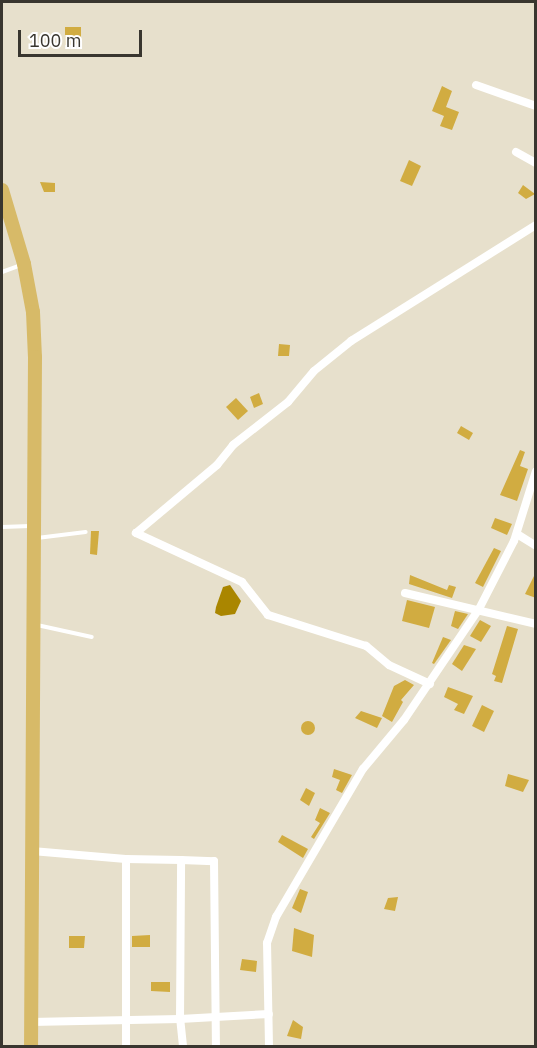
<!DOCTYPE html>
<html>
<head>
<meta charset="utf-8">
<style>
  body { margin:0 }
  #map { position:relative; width:537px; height:1048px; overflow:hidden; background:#e7e0cc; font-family:"IBM Plex Sans",sans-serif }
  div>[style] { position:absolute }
  .water>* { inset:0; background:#aa8600 }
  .building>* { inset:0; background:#d1ac41 }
  .round { border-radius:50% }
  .service>* { height:4px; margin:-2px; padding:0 2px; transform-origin:2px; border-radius:2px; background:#fff }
  .minor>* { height:8px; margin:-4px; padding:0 4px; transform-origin:4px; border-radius:4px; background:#fff }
  .trunk>* { height:14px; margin:-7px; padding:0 7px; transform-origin:7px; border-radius:7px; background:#d7ba68 }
  span { translate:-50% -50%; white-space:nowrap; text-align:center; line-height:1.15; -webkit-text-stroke:6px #fff; paint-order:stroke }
  .frame { position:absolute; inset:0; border:3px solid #39362f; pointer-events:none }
  .scale { position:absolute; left:18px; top:30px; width:124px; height:27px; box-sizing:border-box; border:3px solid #39362f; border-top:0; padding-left:8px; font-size:18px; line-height:21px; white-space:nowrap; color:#39362f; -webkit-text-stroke:4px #fff; paint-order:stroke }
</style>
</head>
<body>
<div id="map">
  <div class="water">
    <i style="clip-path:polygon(230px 585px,241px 601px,235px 614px,221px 616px,215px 613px,216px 607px,223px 587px)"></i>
  </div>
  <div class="building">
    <i style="clip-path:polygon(65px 27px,81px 27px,81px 44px,65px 45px)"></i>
    <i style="clip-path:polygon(442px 86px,452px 91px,446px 107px,459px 112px,452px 130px,440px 126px,444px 116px,432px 111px)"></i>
    <i style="clip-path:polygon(409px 160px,421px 166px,412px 186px,400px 181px)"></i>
    <i style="clip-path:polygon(40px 182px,55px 183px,55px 192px,44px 192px)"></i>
    <i style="clip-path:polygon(523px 185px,535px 194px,526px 199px,518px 193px)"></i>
    <i style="clip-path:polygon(279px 344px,290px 345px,289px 356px,278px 356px)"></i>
    <i style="clip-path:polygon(259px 393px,263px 404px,254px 408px,250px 397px)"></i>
    <i style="clip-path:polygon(236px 398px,248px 411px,238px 420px,226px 407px)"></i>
    <i style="clip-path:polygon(461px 426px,473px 433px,469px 440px,457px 433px)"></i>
    <i style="clip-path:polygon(520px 450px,525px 452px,520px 466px,528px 469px,517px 501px,500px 495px)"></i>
    <i style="clip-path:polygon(495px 518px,512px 524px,507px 535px,491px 528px)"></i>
    <i style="clip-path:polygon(91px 531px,99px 531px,97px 555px,90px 554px)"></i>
    <i style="clip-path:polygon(494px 548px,501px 551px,483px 587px,475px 583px)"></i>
    <i style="clip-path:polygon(536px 572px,536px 598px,525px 594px)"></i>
    <i style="clip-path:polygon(410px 575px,447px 590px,449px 585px,456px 587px,452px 598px,409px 584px)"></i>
    <i style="clip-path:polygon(407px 600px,435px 607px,429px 628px,402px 621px)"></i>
    <i style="clip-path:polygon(455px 611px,468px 614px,458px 629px,451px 626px)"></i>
    <i style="clip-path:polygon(480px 620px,491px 626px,481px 642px,470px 636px)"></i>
    <i style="clip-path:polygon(507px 626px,518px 629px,502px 683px,494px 681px,496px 676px,492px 674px)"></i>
    <i style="clip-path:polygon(443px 637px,451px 640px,434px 664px,432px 663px)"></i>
    <i style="clip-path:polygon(464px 645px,476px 649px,462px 671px,452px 664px)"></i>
    <i style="clip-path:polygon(405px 680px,414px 685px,401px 700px,403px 702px,392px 722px,382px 716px,394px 686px)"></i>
    <i style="clip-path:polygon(448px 687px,473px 696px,464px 714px,454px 710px,458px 704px,444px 697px)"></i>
    <i style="clip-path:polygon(482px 705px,494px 711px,484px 732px,472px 726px)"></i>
    <i style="clip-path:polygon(361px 711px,382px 718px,377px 728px,355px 718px)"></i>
    <i class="round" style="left:301px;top:721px;width:14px;height:14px"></i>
    <i style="clip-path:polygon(334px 769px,352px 775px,342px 793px,336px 790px,340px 780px,332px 777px)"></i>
    <i style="clip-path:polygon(508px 774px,529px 780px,523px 792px,505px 786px)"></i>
    <i style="clip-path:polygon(306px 788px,315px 793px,309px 806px,300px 800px)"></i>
    <i style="clip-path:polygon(320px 808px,330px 813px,314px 839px,311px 837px,320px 823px,315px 820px)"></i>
    <i style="clip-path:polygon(282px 835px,308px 849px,303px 858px,278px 842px)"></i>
    <i style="clip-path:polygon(300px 889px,308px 892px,301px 913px,292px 908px)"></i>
    <i style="clip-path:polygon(398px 897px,395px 911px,384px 909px,388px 898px)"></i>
    <i style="clip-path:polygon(294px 928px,314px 935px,312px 957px,292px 951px)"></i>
    <i style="clip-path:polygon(150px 935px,150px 947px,132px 947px,132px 936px)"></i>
    <i style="clip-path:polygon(69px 936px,85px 936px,84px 948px,69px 948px)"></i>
    <i style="clip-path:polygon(242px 959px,257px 961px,256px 972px,240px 970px)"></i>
    <i style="clip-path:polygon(151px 982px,170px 982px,170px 992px,151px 991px)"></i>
    <i style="clip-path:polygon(293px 1020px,303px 1027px,301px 1039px,287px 1036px)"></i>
  </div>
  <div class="service">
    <i style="left:2px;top:272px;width:20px;rotate:-20deg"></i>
    <i style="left:2px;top:527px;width:28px;rotate:-2deg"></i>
    <i style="left:37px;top:538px;width:49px;rotate:-7deg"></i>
    <i style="left:37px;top:625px;width:56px;rotate:12.3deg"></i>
  </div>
  <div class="minor">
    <i style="left:476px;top:85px;width:64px;rotate:19.3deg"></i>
    <i style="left:516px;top:152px;width:23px;rotate:29deg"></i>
    <i style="left:517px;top:534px;width:22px;rotate:32deg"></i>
    <i style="left:405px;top:593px;width:135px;rotate:13.3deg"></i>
    <i style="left:430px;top:684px;width:45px;rotate:-155.1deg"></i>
    <i style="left:389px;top:665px;width:30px;rotate:-140deg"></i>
    <i style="left:366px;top:646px;width:103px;rotate:-162.4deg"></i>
    <i style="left:268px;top:615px;width:42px;rotate:-128.2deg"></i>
    <i style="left:242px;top:582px;width:117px;rotate:-155.2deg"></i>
    <i style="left:136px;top:533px;width:106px;rotate:-40deg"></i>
    <i style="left:217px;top:465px;width:26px;rotate:-51deg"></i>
    <i style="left:233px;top:445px;width:70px;rotate:-38deg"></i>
    <i style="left:288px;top:402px;width:40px;rotate:-50deg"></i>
    <i style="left:314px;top:371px;width:48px;rotate:-39deg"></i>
    <i style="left:351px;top:341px;width:218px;rotate:-32.1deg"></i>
    <i style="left:32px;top:851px;width:94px;rotate:4.9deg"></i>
    <i style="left:126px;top:859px;width:187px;rotate:90deg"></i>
    <i style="left:181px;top:860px;width:33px;rotate:2deg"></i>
    <i style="left:214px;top:861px;width:185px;rotate:89.4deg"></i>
    <i style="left:31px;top:1022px;width:149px;rotate:-1.2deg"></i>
    <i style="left:180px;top:1019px;width:159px;rotate:-89.6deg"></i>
    <i style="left:181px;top:860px;width:55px;rotate:-179deg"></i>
    <i style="left:183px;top:1046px;width:27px;rotate:-96deg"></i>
    <i style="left:180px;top:1019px;width:89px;rotate:-3.2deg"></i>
    <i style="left:269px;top:1046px;width:103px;rotate:-91.1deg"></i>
    <i style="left:267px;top:943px;width:28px;rotate:-71deg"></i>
    <i style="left:276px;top:917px;width:172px;rotate:-59.6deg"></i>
    <i style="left:363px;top:769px;width:64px;rotate:-50.1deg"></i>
    <i style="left:404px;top:720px;width:134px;rotate:-56deg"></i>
    <i style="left:479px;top:609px;width:76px;rotate:-62.8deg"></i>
    <i style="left:514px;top:541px;width:73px;rotate:-72.6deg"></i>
  </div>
  <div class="trunk">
    <i style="left:2px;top:190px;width:77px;rotate:73.4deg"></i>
    <i style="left:24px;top:264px;width:49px;rotate:79.4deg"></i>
    <i style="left:33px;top:312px;width:45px;rotate:87.5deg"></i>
    <i style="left:35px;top:357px;width:689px;rotate:90.33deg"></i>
  </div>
  <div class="frame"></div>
  <div class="scale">100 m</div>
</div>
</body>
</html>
